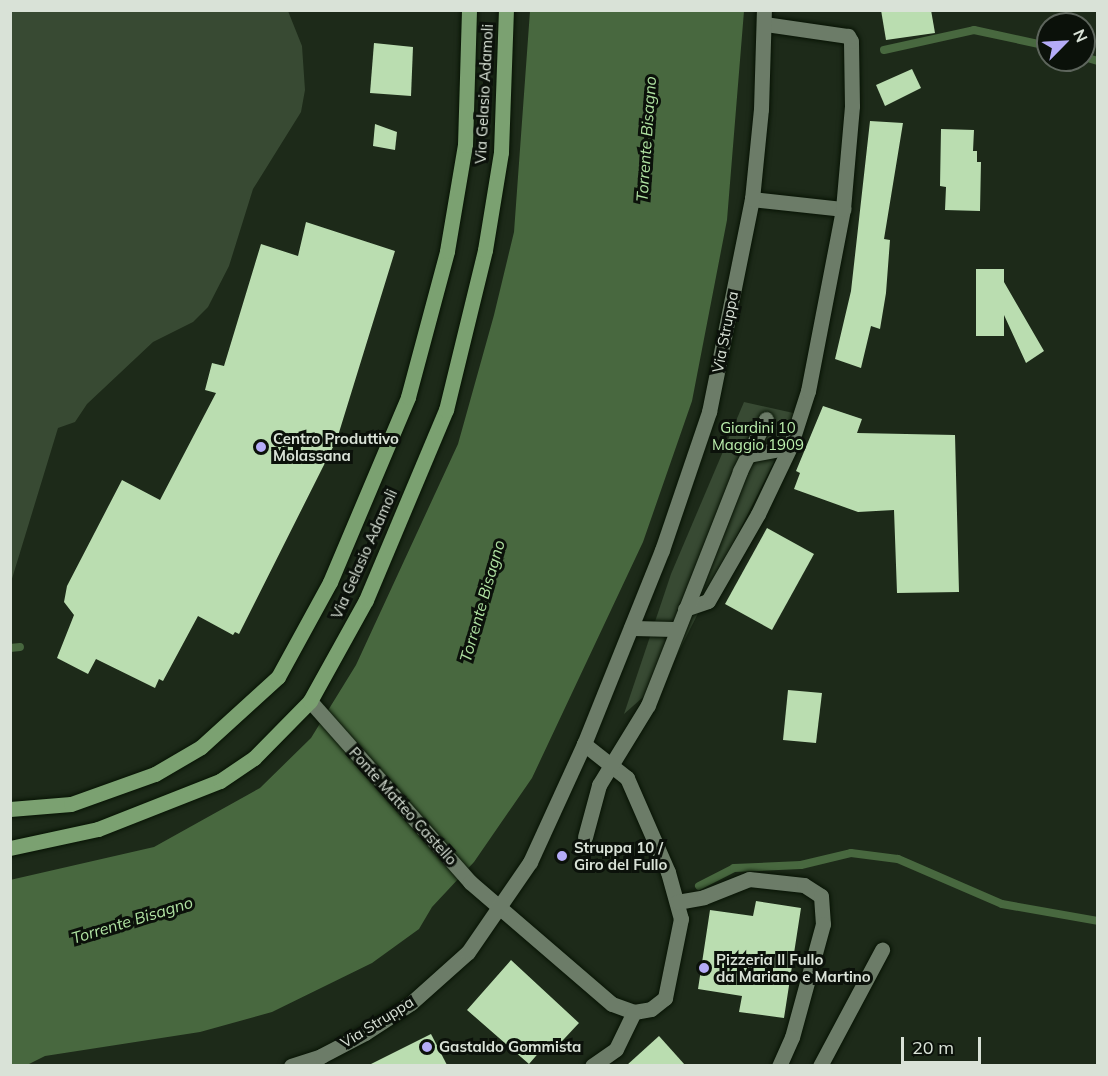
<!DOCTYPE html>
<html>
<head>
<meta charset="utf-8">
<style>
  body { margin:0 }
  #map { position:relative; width:1108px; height:1076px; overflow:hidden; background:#1d2a19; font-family:Mulish,sans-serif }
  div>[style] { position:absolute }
  .green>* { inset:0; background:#384a33 }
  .water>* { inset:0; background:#48683f }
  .stream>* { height:8px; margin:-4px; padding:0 4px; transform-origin:4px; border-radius:4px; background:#48683f }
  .building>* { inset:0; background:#baddb0 }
  .roads { filter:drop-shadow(0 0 2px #071304) drop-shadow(0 0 2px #071304) }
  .street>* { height:15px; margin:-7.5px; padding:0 7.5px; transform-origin:7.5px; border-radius:7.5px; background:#6c7c68 }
  .secondary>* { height:15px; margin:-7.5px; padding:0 7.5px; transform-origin:7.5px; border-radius:7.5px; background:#6c7c68 }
  .primary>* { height:15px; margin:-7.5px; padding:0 7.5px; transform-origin:7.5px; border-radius:7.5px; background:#7ba171 }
  .dots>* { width:16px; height:16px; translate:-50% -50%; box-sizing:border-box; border:3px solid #0b110a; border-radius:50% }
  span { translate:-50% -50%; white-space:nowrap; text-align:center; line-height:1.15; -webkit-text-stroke:6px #0b110a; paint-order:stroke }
  .street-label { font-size:15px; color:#d9e2d7 }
  .park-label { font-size:15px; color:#bbefad }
  .poi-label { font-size:15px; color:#d9e2d7; font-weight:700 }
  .left { translate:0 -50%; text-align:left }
  .water-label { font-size:16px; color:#b0e3a2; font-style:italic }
  .frame { position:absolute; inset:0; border:12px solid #d9e2d7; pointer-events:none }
  .north { position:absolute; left:1036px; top:12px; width:60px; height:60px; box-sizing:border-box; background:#0b110a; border:2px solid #5d655c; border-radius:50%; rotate:66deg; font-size:16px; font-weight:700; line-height:24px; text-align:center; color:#d9e2d7 }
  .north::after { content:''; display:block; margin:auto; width:21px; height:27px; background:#b5acf8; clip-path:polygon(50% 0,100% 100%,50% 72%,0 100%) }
  .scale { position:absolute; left:901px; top:1037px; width:80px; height:27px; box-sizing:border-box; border:3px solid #d9e2d7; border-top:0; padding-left:8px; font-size:18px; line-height:21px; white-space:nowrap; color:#d9e2d7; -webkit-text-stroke:4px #0b110a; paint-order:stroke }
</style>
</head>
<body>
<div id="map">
  <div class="green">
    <i style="clip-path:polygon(11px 10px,288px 11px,302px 46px,305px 90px,301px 112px,253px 189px,229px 266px,208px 307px,193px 322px,153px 342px,87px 404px,75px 422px,58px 428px,11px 582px)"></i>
    <i style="clip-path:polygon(744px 402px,798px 414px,666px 677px,624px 714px,671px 574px)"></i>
  </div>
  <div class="water">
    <i style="clip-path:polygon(530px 11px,744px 11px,727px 220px,692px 401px,643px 542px,532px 778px,474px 862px,432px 907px,419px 929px,372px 963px,272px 1012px,200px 1032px,45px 1056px,27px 1065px,11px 1065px,10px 880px,154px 847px,260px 788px,311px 738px,356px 665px,458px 444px,494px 315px,514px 232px)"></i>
  </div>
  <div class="stream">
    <i style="left:884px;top:50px;width:92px;rotate:-12.5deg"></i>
    <i style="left:974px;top:30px;width:76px;rotate:12.2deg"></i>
    <i style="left:1084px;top:57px;width:15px;rotate:16deg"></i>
    <i style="left:10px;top:648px;width:10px;rotate:-6deg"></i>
    <i style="left:699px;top:886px;width:39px;rotate:-27deg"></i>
    <i style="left:734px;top:868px;width:67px;rotate:-2.6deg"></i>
    <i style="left:801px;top:865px;width:51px;rotate:-13.5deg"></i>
    <i style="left:851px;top:853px;width:47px;rotate:7.3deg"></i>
    <i style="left:898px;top:859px;width:113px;rotate:23.4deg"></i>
    <i style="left:1002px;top:904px;width:97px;rotate:10deg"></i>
  </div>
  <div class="building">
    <i style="clip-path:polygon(881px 10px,931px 10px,935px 33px,886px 40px)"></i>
    <i style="clip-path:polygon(374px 43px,413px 47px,411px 96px,370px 93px)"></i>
    <i style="clip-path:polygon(912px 69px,921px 88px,885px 106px,876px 85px)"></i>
    <i style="clip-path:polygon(870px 121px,903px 123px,884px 239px,890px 240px,886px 293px,880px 329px,871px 326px,861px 368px,835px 359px,851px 291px)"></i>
    <i style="clip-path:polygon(375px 124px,397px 132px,395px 150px,373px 146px)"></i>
    <i style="clip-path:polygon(941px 129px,974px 130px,973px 151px,977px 151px,977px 162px,981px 162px,980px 211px,945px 210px,946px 187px,940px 186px)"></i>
    <i style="clip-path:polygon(306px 222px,395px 251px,337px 439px,239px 634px,235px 632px,233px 635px,198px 616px,163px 681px,159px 679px,155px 688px,96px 659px,88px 674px,57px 658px,74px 615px,64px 602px,67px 586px,122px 480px,160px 500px,216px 393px,205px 390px,212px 363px,224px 366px,261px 244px,298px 256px)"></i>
    <i style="clip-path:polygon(976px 269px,1004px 269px,1004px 282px,1044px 351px,1026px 363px,1004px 315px,1004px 336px,976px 336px)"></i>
    <i style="clip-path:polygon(823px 406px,862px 419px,857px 433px,955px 435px,959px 592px,897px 593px,894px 510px,858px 512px,794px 489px,800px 473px,796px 471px)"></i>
    <i style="clip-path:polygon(767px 528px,814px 554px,772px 630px,725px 604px)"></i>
    <i style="clip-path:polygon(788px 690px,822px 693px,816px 743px,783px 740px)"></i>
    <i style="clip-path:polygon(756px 901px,801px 908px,784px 1018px,739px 1012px,742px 996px,698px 989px,710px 910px,753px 916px)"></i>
    <i style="clip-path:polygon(511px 960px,579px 1023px,549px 1055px,542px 1049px,529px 1064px,467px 1010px)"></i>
    <i style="clip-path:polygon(431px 1034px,447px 1065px,369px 1065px)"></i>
    <i style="clip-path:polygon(659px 1036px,685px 1065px,627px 1065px)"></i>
  </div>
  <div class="roads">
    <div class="street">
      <i style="left:752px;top:199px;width:92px;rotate:6.3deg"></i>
      <i style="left:748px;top:455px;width:43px;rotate:-10.8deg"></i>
      <i style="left:685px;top:609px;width:24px;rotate:-19deg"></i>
      <i style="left:708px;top:601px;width:100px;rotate:-60.1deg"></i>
      <i style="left:758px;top:514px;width:74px;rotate:-64.5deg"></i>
      <i style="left:790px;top:447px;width:59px;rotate:-72.2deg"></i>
      <i style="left:808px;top:391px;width:185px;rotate:-79.1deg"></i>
      <i style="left:843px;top:209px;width:103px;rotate:-85deg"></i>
      <i style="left:852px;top:106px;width:65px;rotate:-90.9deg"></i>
      <i style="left:851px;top:41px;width:6px;rotate:-121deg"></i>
      <i style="left:848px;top:36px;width:84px;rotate:-171.8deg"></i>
      <i style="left:631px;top:628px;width:45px;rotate:1.3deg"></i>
      <i style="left:310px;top:701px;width:242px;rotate:48.5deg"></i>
      <i style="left:470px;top:882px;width:187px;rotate:40.7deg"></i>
      <i style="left:612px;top:1004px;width:23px;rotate:20deg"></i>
      <i style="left:634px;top:1012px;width:17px;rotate:-10deg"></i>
      <i style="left:651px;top:1009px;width:18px;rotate:-38deg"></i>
      <i style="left:665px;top:998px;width:81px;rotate:-78.6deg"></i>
      <i style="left:681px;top:919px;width:49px;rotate:-105.5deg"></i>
      <i style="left:668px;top:872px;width:103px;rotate:-113.6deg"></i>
      <i style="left:627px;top:778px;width:55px;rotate:-141.7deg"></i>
      <i style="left:585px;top:837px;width:54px;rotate:-74.9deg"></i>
      <i style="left:599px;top:785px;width:94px;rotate:-58.5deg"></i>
      <i style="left:648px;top:705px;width:251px;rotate:-68.5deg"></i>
      <i style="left:740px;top:471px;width:58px;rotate:-63.4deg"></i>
      <i style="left:677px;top:902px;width:27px;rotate:-10deg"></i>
      <i style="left:704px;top:897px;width:48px;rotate:-21.8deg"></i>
      <i style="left:749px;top:879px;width:55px;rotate:6.2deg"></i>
      <i style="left:804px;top:885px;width:20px;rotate:33deg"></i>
      <i style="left:821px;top:896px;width:28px;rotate:86deg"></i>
      <i style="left:823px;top:924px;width:117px;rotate:105.3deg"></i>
      <i style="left:792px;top:1037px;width:32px;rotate:114deg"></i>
      <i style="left:592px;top:1066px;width:29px;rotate:-35deg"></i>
      <i style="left:616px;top:1049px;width:41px;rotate:-64.1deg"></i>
      <i style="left:820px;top:1066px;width:132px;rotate:-61.9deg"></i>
    </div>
    <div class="secondary">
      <i style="left:291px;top:1066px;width:32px;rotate:-18deg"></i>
      <i style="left:321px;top:1056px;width:50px;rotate:-27.6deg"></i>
      <i style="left:365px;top:1033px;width:55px;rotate:-33.1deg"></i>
      <i style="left:411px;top:1003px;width:76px;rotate:-41.8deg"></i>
      <i style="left:468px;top:952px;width:109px;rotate:-55.4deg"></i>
      <i style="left:530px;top:862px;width:130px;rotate:-65.4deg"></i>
      <i style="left:584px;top:744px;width:209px;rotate:-68.1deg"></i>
      <i style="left:662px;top:550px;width:146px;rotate:-71.2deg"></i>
      <i style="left:709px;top:412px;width:217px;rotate:-78.6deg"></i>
      <i style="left:752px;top:199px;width:90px;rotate:-84.3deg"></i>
      <i style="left:761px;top:109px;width:99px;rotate:-88.3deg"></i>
    </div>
    <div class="primary">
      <i style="left:10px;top:809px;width:61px;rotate:-4.7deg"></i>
      <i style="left:71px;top:804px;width:89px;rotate:-19.7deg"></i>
      <i style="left:155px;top:774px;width:53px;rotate:-30.4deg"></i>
      <i style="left:201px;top:747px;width:104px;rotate:-42.3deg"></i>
      <i style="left:278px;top:677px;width:108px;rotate:-61.3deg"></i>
      <i style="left:330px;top:582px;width:201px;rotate:-67.1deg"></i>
      <i style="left:408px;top:397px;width:151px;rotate:-75deg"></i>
      <i style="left:447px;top:251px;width:108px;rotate:-80.4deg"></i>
      <i style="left:465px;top:145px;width:135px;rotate:-88.3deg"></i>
      <i style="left:10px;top:848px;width:90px;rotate:-12.2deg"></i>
      <i style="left:98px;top:829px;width:131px;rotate:-21.5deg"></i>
      <i style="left:220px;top:781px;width:41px;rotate:-34.1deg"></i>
      <i style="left:254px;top:758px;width:80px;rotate:-45.5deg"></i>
      <i style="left:310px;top:701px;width:115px;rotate:-61deg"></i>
      <i style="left:366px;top:600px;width:206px;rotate:-67.2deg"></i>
      <i style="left:446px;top:410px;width:165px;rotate:-76.3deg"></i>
      <i style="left:485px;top:250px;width:99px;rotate:-80.7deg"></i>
      <i style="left:501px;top:152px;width:142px;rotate:-88deg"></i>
    </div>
  </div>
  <div class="dots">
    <i style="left:261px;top:447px;background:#b5acf8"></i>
    <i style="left:562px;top:856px;background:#b5acf8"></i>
    <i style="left:704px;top:968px;background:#b5acf8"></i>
    <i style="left:427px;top:1047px;background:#b5acf8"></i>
  </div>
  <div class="street-label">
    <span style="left:484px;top:94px;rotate:-87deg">Via Gelasio Adamoli</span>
    <span style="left:725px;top:332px;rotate:-79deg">Via Struppa</span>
    <span style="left:364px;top:554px;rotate:-66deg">Via Gelasio Adamoli</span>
    <span style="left:403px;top:806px;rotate:48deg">Ponte Matteo Castello</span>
    <span style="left:377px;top:1022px;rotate:-32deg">Via Struppa</span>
  </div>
  <div class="park-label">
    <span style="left:758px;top:436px">Giardini 10<br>Maggio 1909</span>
  </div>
  <div class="poi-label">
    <span class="left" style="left:273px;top:447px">Centro Produttivo<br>Molassana</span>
    <span class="left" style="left:574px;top:856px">Struppa 10 /<br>Giro del Fullo</span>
    <span class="left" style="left:716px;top:968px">Pizzeria Il Fullo<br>da Mariano e Martino</span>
    <span class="left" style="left:439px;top:1047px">Gastaldo Gommista</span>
  </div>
  <div class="water-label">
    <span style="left:646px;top:139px;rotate:-86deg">Torrente Bisagno</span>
    <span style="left:482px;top:601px;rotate:-74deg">Torrente Bisagno</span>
    <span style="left:132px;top:920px;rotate:-17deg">Torrente Bisagno</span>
  </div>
  <div class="frame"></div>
  <div class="north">N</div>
  <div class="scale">20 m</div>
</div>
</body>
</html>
